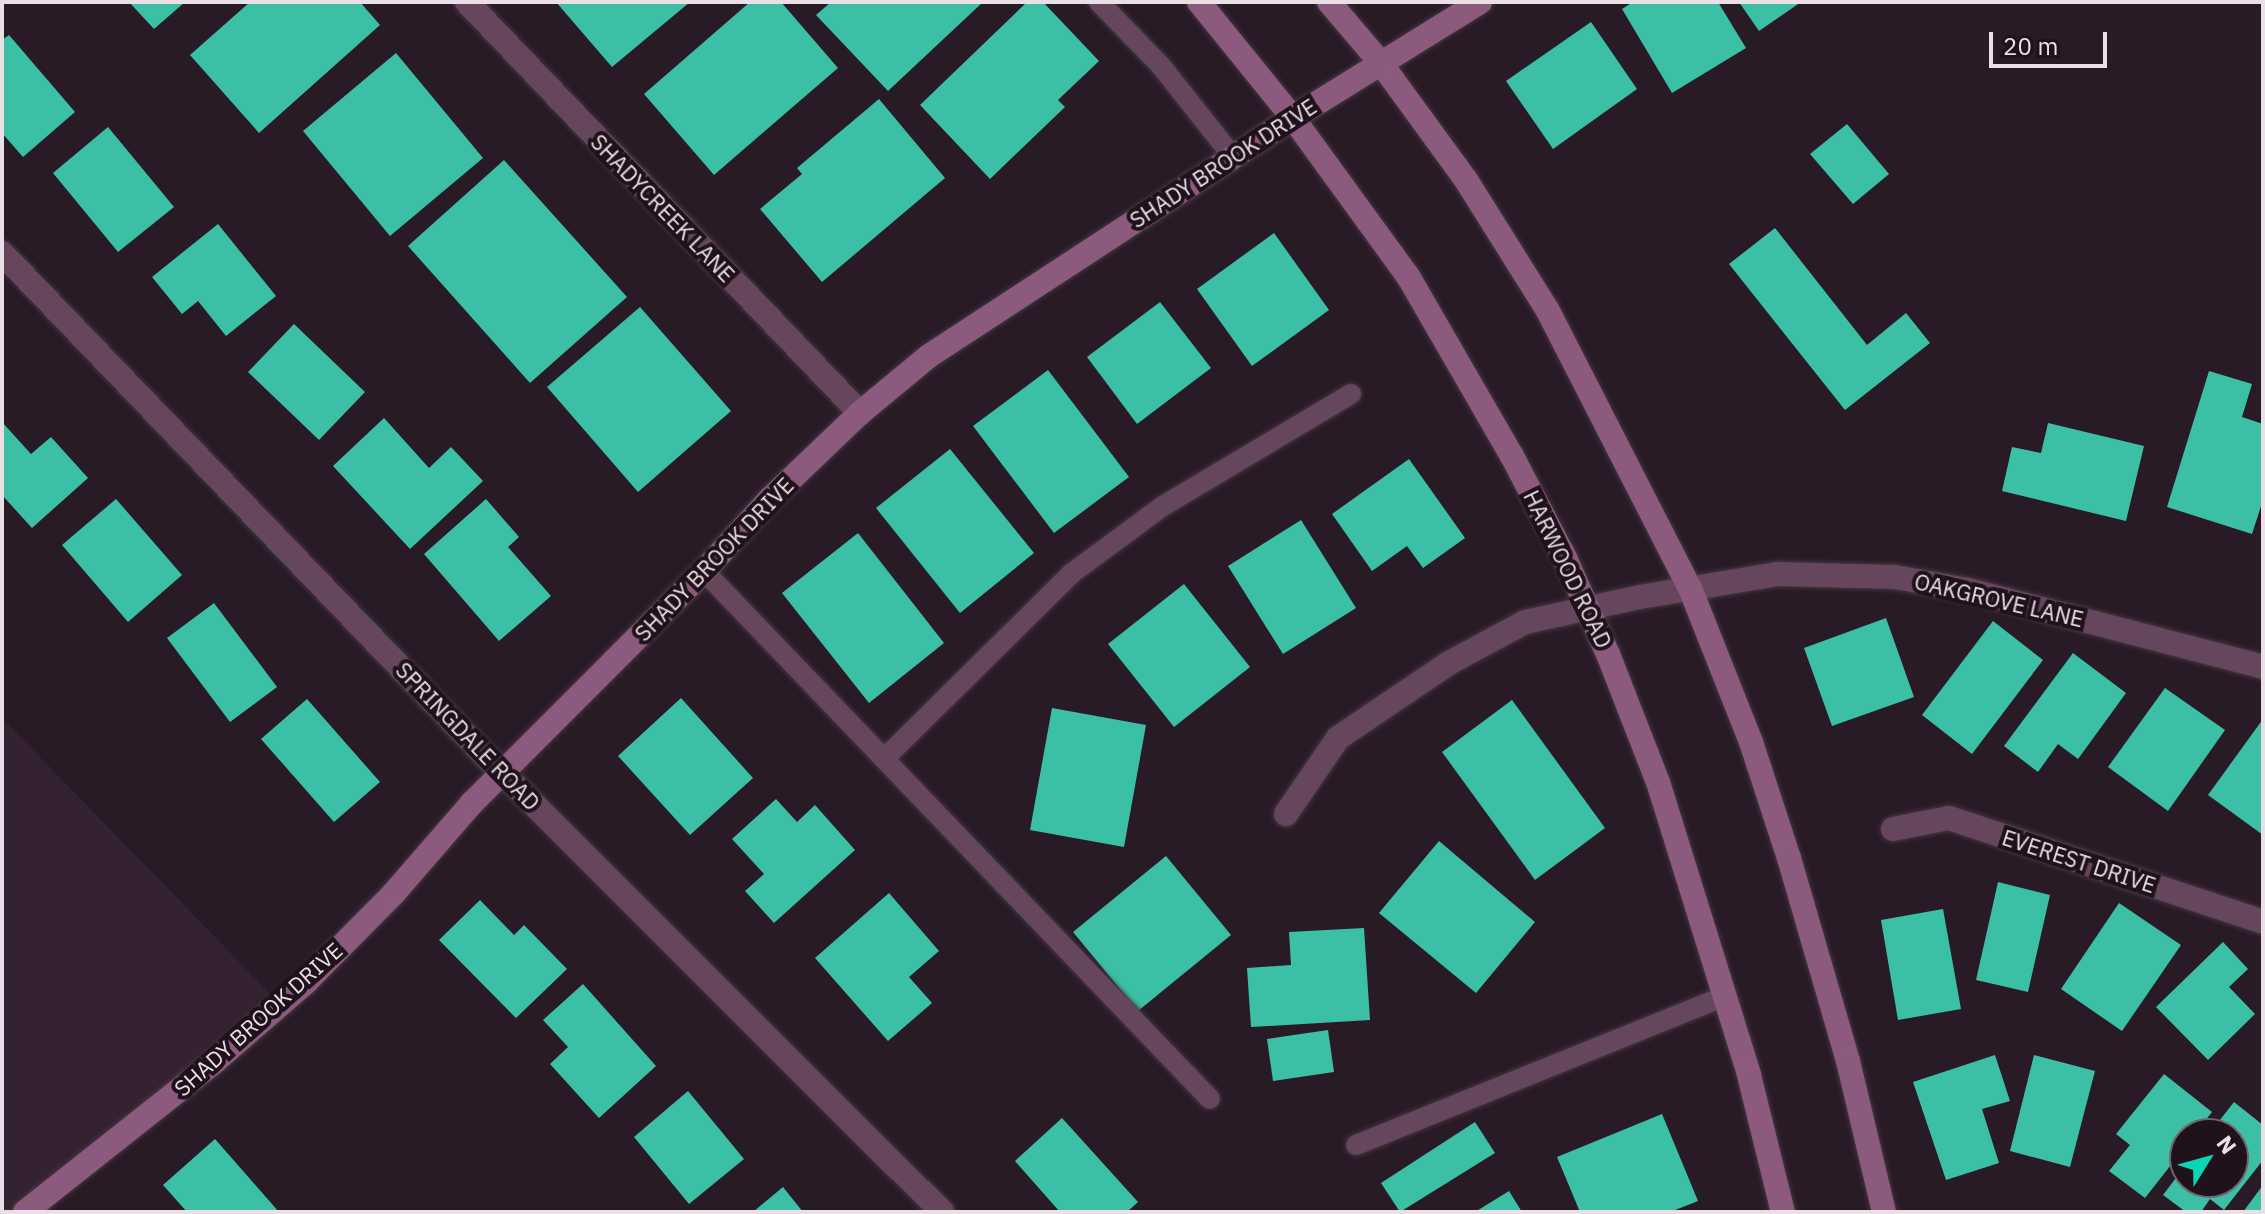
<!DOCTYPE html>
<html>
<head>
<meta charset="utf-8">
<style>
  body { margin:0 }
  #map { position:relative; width:2265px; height:1214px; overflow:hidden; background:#291b25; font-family:"IBM Plex Sans",sans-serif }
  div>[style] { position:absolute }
  .built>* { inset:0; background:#352230 }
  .building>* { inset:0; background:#3bc0a6 }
  .roads { filter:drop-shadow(0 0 2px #443640) drop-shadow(0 0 2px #443640) }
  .lane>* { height:20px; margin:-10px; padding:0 10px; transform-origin:10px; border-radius:10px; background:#65465c }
  .street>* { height:24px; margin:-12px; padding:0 12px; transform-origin:12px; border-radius:12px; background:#65465c }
  .secondary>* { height:24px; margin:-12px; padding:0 12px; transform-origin:12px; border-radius:12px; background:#8c5a7d }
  span { translate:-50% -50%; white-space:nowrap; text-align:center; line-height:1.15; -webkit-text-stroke:8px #1f121b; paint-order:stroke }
  .street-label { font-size:22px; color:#e9dfe5 }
  .frame { position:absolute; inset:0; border:4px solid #e9dfe5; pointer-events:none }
  .north { position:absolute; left:2169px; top:1118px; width:80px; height:80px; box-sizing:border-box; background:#1f121b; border:2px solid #70646c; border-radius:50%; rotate:53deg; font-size:22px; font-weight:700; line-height:32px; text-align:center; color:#e9dfe5 }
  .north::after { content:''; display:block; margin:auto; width:28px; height:36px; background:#0cd5b5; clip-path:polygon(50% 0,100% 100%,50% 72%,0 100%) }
  .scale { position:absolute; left:1989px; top:32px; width:118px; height:36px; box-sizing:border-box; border:4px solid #e9dfe5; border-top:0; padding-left:10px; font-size:24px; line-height:28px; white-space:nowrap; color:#e9dfe5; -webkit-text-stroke:6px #1f121b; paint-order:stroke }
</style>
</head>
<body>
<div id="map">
  <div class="built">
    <i style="clip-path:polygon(2px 718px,281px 1005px,25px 1212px,2px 1212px)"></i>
  </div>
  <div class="building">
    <i style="clip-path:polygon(129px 2px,185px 2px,154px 29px)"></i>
    <i style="clip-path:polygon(250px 2px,360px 2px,380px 25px,259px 133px,190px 55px)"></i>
    <i style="clip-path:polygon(556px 2px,690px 2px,612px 67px)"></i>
    <i style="clip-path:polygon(750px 2px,781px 2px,838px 68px,714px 175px,644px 94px)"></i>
    <i style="clip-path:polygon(831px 2px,983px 2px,888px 91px,816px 15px)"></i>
    <i style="clip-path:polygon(1027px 2px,1043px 2px,1099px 61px,1058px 100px,1065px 107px,990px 179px,920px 105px)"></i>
    <i style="clip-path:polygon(1633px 2px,1718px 2px,1746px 48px,1672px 93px,1622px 9px)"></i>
    <i style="clip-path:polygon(1739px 2px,1801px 2px,1759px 31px)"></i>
    <i style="clip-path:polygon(1591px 22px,1637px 89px,1553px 149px,1506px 81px)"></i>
    <i style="clip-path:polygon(9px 35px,75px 112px,23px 157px,2px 133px,2px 40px)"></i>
    <i style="clip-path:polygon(396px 53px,483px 158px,390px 236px,303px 131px)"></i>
    <i style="clip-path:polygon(879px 99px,945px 178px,822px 282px,760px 209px,802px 174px,797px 168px)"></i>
    <i style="clip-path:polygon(1847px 124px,1889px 174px,1853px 204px,1810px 154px)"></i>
    <i style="clip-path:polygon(108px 127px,174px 207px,118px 252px,53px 173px)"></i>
    <i style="clip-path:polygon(504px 160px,627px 297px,530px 383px,408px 246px)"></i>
    <i style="clip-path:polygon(218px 224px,276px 296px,226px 336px,198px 301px,182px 314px,152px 277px)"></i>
    <i style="clip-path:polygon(1775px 228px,1867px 345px,1906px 313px,1930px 343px,1845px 410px,1729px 264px)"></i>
    <i style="clip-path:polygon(1274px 233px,1329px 310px,1252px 366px,1197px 289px)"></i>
    <i style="clip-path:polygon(1160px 302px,1211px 368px,1137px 424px,1087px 357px)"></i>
    <i style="clip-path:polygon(640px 307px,731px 411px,638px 492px,547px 387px)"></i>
    <i style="clip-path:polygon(294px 324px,365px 392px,319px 440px,248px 372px)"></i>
    <i style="clip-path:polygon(1048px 370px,1129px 477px,1054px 533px,973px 426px)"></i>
    <i style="clip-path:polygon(2209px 371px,2252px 384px,2242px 417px,2263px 424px,2263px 500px,2252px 534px,2167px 507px)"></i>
    <i style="clip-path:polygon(384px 418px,429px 468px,451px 447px,483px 481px,410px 549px,333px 466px)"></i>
    <i style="clip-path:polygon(2px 422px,31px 454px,51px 437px,88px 478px,32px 528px,2px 495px)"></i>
    <i style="clip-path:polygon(2048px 423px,2144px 446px,2126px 521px,2002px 491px,2012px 447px,2041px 453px)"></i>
    <i style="clip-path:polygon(950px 449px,1034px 553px,960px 613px,876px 508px)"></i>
    <i style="clip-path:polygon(1409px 459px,1465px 538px,1423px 568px,1407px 546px,1372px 571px,1332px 514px)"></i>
    <i style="clip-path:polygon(116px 499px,182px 575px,128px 622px,62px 545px)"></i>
    <i style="clip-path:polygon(486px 499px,519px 537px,508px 547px,551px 596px,499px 641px,424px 554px)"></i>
    <i style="clip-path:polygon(1301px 520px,1356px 608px,1283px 654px,1228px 566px)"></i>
    <i style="clip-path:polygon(858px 533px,944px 643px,869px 703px,782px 593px)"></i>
    <i style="clip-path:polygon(1184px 584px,1250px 667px,1174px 727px,1108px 644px)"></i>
    <i style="clip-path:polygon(214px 603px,277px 687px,230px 722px,167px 638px)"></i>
    <i style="clip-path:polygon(1886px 618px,1914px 697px,1832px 726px,1804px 648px)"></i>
    <i style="clip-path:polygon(1993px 621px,2043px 660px,1972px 754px,1922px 715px)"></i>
    <i style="clip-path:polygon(2073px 653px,2126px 693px,2078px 759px,2058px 744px,2038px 772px,2004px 746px)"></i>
    <i style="clip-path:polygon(2165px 688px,2225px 730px,2168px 811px,2108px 767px)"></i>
    <i style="clip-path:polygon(681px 698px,753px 778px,690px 835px,618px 756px)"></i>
    <i style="clip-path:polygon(307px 699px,380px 782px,334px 822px,261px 739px)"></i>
    <i style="clip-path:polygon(1512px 700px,1605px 828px,1535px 880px,1442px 752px)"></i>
    <i style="clip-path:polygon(1052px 708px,1146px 725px,1124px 847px,1030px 830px)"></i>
    <i style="clip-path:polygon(2263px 719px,2263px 835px,2208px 795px)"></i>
    <i style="clip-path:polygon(776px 799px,797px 822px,815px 805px,855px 850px,774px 923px,745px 891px,764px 874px,732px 839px)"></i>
    <i style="clip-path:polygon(1439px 841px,1535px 922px,1476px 993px,1379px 913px)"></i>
    <i style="clip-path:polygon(1166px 856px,1231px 935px,1138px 1011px,1073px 932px)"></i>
    <i style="clip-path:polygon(1998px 882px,2050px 895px,2028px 992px,1976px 980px)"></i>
    <i style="clip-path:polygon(889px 893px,939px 951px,909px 977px,932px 1003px,888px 1041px,815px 958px)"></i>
    <i style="clip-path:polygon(480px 900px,514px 935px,524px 925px,567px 969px,516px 1018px,439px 940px)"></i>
    <i style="clip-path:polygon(2119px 903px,2181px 945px,2122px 1031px,2061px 989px)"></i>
    <i style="clip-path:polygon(1943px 909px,1961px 1009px,1898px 1020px,1881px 920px)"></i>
    <i style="clip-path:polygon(1364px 928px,1370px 1020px,1251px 1027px,1247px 968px,1291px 965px,1289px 932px)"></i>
    <i style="clip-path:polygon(2223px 942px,2248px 969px,2229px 987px,2255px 1014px,2208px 1060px,2156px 1007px)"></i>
    <i style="clip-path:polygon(583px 984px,656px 1066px,599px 1118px,550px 1064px,568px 1047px,543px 1020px)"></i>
    <i style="clip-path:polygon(1328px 1030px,1334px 1072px,1273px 1081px,1267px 1039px)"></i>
    <i style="clip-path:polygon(1995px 1055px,2010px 1101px,1982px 1109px,1999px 1163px,1946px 1180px,1913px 1082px)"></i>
    <i style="clip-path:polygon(2034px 1055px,2095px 1071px,2070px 1167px,2010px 1151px)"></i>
    <i style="clip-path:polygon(2164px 1074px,2212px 1112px,2195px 1134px,2185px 1134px,2185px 1147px,2145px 1198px,2109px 1171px,2130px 1145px,2116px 1134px)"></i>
    <i style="clip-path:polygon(688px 1091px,744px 1159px,689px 1204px,634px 1137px)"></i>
    <i style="clip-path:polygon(2234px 1102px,2263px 1125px,2263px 1160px,2224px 1210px,2210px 1199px,2201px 1212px,2186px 1212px,2163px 1195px,2185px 1166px,2185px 1182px,2233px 1182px,2233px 1134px,2209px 1134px)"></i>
    <i style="clip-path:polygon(1662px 1114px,1698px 1201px,1670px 1212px,1580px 1212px,1557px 1157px)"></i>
    <i style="clip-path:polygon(1062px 1118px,1138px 1202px,1127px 1212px,1060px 1212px,1015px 1161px)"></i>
    <i style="clip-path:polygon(1475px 1122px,1495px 1153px,1400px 1212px,1381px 1183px)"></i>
    <i style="clip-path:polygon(215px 1139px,279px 1212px,187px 1212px,163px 1185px)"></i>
    <i style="clip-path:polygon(2263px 1185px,2263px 1212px,2243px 1212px)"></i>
    <i style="clip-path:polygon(783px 1187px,803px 1212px,753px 1212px)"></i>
    <i style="clip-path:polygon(1509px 1191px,1522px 1212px,1475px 1212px)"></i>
  </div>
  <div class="roads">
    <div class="lane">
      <i style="left:1099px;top:2px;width:89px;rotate:45.9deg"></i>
      <i style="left:1161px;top:66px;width:116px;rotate:51.6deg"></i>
      <i style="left:704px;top:571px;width:731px;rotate:46.22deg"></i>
      <i style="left:884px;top:759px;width:264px;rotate:-44.7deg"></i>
      <i style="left:1072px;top:573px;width:113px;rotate:-36.4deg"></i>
      <i style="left:1163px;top:506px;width:219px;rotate:-30.8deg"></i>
      <i style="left:1356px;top:1145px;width:398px;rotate:-22deg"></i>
    </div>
    <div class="street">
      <i style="left:467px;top:2px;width:569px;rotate:46.28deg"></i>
      <i style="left:2px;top:253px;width:720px;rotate:46.13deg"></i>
      <i style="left:501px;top:772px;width:623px;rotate:44.93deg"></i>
      <i style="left:1286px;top:814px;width:92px;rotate:-55.6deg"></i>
      <i style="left:1338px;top:738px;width:134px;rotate:-34deg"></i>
      <i style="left:1449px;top:663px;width:86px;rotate:-28.3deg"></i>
      <i style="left:1525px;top:622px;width:118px;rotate:-12.3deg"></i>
      <i style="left:1640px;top:597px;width:139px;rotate:-9.5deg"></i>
      <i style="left:1777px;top:574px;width:118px;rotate:1.5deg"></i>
      <i style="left:1895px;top:577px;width:74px;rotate:10.1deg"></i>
      <i style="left:1968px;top:590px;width:305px;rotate:14.6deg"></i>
      <i style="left:1893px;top:829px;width:57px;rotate:-11.1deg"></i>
      <i style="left:1949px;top:818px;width:331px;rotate:18.3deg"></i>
    </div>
    <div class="secondary">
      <i style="left:1199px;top:2px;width:149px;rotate:51deg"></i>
      <i style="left:1293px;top:118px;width:195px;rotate:54deg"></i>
      <i style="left:1408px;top:276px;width:208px;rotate:60deg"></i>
      <i style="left:1512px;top:456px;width:115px;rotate:62.5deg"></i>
      <i style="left:1565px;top:558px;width:105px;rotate:65.9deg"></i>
      <i style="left:1608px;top:654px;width:137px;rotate:68.7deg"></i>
      <i style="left:1658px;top:782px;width:307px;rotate:72.7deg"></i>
      <i style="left:1749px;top:1075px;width:141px;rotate:76.1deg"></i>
      <i style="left:1329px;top:2px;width:79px;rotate:49.6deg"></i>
      <i style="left:1380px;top:62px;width:146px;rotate:53.9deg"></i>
      <i style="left:1466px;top:180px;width:152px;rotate:57.9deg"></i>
      <i style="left:1547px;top:309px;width:314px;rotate:62.9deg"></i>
      <i style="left:1690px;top:588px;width:166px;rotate:68.4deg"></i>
      <i style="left:1751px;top:742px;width:122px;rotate:71.9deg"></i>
      <i style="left:1789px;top:858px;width:211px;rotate:73.8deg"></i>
      <i style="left:1848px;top:1061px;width:155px;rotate:76.6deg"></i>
      <i style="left:25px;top:1212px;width:241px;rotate:-38.4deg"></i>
      <i style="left:214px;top:1062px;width:122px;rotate:-41deg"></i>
      <i style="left:306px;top:982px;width:125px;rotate:-45.3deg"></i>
      <i style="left:394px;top:893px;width:119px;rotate:-49.1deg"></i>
      <i style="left:472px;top:803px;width:328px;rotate:-45deg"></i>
      <i style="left:704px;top:571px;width:98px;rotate:-47.5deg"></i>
      <i style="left:770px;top:499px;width:124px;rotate:-43.7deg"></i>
      <i style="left:860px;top:413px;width:89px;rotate:-39.6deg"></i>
      <i style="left:929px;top:356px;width:435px;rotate:-33.2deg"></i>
      <i style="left:1293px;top:118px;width:220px;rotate:-31.8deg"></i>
    </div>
  </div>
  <div class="street-label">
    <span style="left:1223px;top:163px;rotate:-33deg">SHADY BROOK DRIVE</span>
    <span style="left:663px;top:208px;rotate:46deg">SHADYCREEK LANE</span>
    <span style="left:714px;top:559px;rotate:-46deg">SHADY BROOK DRIVE</span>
    <span style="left:1568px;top:569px;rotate:64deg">HARWOOD ROAD</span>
    <span style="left:1999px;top:600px;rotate:13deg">OAKGROVE LANE</span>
    <span style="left:468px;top:736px;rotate:46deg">SPRINGDALE ROAD</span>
    <span style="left:2079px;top:861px;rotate:18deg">EVEREST DRIVE</span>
    <span style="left:258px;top:1019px;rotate:-42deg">SHADY BROOK DRIVE</span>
  </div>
  <div class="frame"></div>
  <div class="north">N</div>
  <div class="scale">20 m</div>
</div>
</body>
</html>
